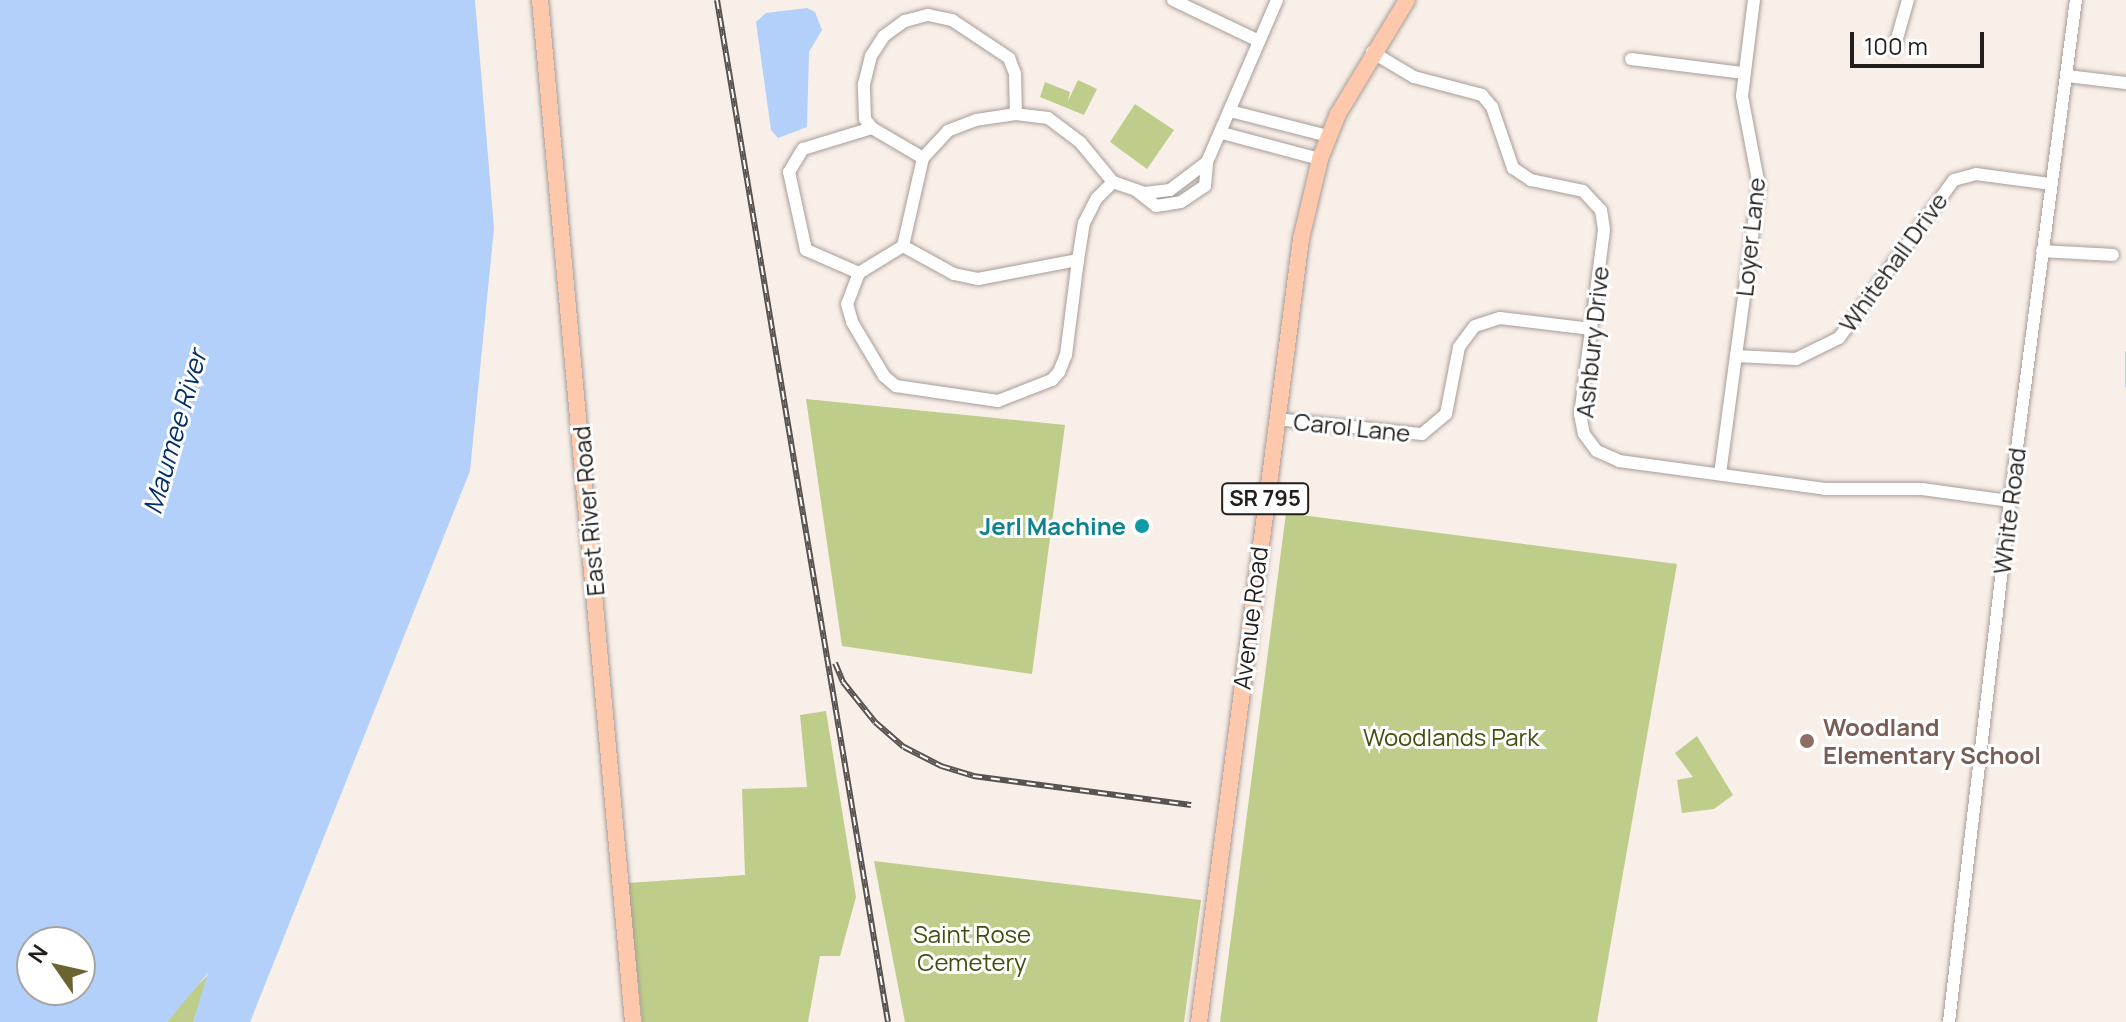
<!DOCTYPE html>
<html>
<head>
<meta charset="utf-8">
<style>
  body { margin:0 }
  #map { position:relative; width:2126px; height:1022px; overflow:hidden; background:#f9efe9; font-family:Manrope,sans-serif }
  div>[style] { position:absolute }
  .green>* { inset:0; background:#bfcd8a }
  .water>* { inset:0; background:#b2d0fa }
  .stream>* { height:3px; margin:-1.5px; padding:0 1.5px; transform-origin:1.5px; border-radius:1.5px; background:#b2d0fa }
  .roads { filter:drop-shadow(0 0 2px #a69d97) drop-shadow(0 0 2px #a69d97) }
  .minor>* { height:12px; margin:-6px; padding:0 6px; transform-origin:6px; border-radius:6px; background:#fff }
  .major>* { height:16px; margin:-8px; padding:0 8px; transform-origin:8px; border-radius:8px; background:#fec8ad }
  .rail>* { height:6px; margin-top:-3px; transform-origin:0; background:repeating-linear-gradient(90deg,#fff 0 9px,#585350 0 18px); box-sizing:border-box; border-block:2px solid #585350 }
  .dots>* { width:22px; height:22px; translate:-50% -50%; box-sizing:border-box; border:4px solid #fff; border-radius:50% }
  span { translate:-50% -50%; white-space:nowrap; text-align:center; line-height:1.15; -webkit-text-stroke:6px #fff; paint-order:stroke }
  .shield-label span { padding:2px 6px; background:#fff; border:2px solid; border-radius:6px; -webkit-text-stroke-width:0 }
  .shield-label { font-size:22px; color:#221e1c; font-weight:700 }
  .street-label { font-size:24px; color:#221e1c }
  .culture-label { font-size:24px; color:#0d838f; font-weight:700 }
  .right { translate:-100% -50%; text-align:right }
  .education-label { font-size:24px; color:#785e54; font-weight:700 }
  .left { translate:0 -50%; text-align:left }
  .park-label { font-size:24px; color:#454e0e }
  .water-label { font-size:26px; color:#00306a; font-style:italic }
  .north { position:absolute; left:16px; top:926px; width:80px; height:80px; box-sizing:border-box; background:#fff; border:2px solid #a7a5a4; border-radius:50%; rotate:304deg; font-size:22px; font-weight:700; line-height:32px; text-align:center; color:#221e1c }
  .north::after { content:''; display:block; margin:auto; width:28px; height:36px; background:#6b6330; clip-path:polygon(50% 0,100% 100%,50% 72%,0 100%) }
  .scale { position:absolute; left:1850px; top:32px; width:134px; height:36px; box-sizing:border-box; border:4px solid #221e1c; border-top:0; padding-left:10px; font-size:24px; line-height:28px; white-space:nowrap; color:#221e1c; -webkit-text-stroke:6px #fff; paint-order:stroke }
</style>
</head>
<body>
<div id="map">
  <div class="green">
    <i style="clip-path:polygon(1078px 80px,1097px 89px,1084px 115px,1040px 97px,1045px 82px,1070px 92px,1068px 101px)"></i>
    <i style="clip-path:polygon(1135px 104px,1174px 130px,1147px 169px,1110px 142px)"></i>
    <i style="clip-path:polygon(806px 399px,1065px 425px,1032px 674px,842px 646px)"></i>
    <i style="clip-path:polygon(1286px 513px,1677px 564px,1597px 1022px,1220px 1022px)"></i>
    <i style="clip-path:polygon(826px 711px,856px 897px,840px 956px,820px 956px,808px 1022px,642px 1022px,628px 883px,745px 875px,742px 789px,807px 787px,800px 715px)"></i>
    <i style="clip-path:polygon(1697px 736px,1733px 795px,1714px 809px,1682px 813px,1677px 780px,1693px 777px,1675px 753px)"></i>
    <i style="clip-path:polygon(874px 861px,1201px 900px,1184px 1022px,905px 1022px)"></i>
    <i style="clip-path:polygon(210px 973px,193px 1022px,167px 1022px,190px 993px)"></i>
  </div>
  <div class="water">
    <i style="clip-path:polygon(evenodd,0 0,475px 0,494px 228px,470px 471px,250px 1022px,193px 1022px,208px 973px,167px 1022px,0 1022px,0 0,80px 942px,80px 990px,32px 990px,32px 942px,80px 942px)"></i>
    <i style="clip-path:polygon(807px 8px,815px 12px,822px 30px,809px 52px,807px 127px,778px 138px,771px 130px,756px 22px,766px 13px)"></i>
  </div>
  <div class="stream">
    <i style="left:2126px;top:352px;width:34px;rotate:90deg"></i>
  </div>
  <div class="roads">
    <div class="minor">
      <i style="left:1173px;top:0;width:95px;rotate:25.5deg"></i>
      <i style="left:1894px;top:49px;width:51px;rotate:-74.1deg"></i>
      <i style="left:1372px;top:52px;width:49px;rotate:30.8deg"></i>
      <i style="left:1414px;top:77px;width:70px;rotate:14.8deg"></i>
      <i style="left:1482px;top:95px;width:16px;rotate:50deg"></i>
      <i style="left:1492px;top:107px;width:65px;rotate:71deg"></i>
      <i style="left:1513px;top:168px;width:22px;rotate:34deg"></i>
      <i style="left:1531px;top:180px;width:53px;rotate:11.9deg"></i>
      <i style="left:1583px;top:191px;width:26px;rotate:47deg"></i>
      <i style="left:1601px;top:210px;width:20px;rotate:81deg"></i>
      <i style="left:1604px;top:230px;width:186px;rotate:97.4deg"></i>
      <i style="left:1580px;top:414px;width:20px;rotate:79deg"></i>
      <i style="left:1584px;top:434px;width:21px;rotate:53deg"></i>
      <i style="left:1597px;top:451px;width:24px;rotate:24deg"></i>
      <i style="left:1619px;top:461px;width:208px;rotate:7.7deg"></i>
      <i style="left:1825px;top:489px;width:97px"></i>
      <i style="left:1922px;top:489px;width:89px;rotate:7.8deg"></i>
      <i style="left:1631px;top:59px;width:114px;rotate:7.1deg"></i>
      <i style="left:2067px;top:76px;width:59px;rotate:6.8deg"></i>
      <i style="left:1230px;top:111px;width:101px;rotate:14.3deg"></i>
      <i style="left:1222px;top:133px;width:101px;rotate:14.9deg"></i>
      <i style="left:923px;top:158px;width:59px;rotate:-149.5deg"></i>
      <i style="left:872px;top:128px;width:11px;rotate:-128deg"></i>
      <i style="left:865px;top:119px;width:35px;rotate:-92deg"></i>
      <i style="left:864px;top:84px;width:29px;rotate:-76deg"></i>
      <i style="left:871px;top:56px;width:24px;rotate:-57deg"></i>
      <i style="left:884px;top:36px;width:26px;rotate:-36deg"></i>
      <i style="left:905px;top:21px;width:24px;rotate:-15deg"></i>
      <i style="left:928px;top:15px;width:25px;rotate:12deg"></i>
      <i style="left:952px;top:20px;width:69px;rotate:33.7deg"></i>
      <i style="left:1009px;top:58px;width:17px;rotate:69deg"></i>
      <i style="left:1015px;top:74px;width:40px;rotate:88.6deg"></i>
      <i style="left:1113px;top:182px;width:52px;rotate:-129.5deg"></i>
      <i style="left:1080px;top:142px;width:40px;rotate:-143deg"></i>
      <i style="left:1048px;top:118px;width:32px;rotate:-173deg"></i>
      <i style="left:1016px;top:114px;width:40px;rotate:171.5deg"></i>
      <i style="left:976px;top:120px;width:30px;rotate:159deg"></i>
      <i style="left:948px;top:131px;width:37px;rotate:133deg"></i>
      <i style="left:923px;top:158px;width:90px;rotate:102.8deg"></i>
      <i style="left:903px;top:246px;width:58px;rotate:28.8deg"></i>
      <i style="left:954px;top:274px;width:25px;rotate:12deg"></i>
      <i style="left:978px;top:279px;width:102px;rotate:-10.8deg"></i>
      <i style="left:1078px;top:260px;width:37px;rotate:-81deg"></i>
      <i style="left:1084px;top:223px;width:28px;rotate:-63deg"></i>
      <i style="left:1097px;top:198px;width:23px;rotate:-45deg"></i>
      <i style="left:1113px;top:182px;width:34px;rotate:19deg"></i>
      <i style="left:1145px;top:193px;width:25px;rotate:-7deg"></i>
      <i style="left:1170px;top:190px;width:46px;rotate:-37.1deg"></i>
      <i style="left:1207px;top:162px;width:176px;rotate:-66.6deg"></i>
      <i style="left:1137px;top:191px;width:24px;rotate:38deg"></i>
      <i style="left:1156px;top:206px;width:25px;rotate:-9deg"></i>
      <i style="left:1181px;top:202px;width:29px;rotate:-34deg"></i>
      <i style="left:1205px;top:186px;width:24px;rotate:-85deg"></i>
      <i style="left:903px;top:246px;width:52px;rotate:148.5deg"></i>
      <i style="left:859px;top:273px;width:33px;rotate:111deg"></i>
      <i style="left:847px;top:304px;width:19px;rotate:74deg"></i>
      <i style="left:852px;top:322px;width:63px;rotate:59.3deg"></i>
      <i style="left:884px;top:376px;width:16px;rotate:40deg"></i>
      <i style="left:896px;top:386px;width:103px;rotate:8.4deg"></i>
      <i style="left:998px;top:401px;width:58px;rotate:-21.3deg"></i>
      <i style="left:1052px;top:380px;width:11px;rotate:-49deg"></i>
      <i style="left:1059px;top:372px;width:18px;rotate:-68deg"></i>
      <i style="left:1066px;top:355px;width:96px;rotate:-82.8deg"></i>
      <i style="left:2042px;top:251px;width:71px;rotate:3.2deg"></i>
      <i style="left:859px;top:273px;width:58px;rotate:-156.5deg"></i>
      <i style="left:806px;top:250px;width:80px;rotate:-102.3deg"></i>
      <i style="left:789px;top:172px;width:27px;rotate:-59deg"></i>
      <i style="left:803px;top:149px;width:72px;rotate:-16.9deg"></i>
      <i style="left:1736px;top:356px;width:60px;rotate:2.9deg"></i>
      <i style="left:1796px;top:359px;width:48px;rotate:-26deg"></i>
      <i style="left:1839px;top:338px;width:195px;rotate:-54deg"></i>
      <i style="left:1954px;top:180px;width:23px;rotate:-15deg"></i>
      <i style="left:1976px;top:174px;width:76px;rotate:7.6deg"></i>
      <i style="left:1276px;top:419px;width:147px;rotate:5.9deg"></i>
      <i style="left:1422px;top:434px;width:31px;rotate:-40deg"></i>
      <i style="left:1446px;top:414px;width:68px;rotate:-79deg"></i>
      <i style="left:1459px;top:347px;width:26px;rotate:-53deg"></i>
      <i style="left:1475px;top:326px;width:26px;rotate:-18deg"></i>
      <i style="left:1500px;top:318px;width:92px;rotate:6.9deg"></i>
      <i style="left:1720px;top:474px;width:291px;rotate:-82.3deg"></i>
      <i style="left:1759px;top:186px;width:92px;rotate:-100.7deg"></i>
      <i style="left:1742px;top:96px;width:97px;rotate:-82.9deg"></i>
      <i style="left:1949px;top:1022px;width:525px;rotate:-83.32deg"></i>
      <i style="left:2010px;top:501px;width:505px;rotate:-82.5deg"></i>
    </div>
    <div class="major">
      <i style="left:540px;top:0;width:1026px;rotate:84.8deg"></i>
      <i style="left:1199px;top:1022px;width:790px;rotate:-82.58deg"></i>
      <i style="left:1301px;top:239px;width:82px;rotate:-76.6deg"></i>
      <i style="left:1320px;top:159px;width:48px;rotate:-68.2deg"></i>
      <i style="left:1338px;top:114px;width:133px;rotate:-58.8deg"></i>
    </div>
  </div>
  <div class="rail">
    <i style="left:717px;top:0;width:1036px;rotate:80.5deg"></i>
    <i style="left:835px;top:663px;width:21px;rotate:67deg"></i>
    <i style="left:843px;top:682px;width:51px;rotate:51.3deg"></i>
    <i style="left:875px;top:722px;width:38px;rotate:41deg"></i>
    <i style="left:904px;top:747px;width:42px;rotate:27.2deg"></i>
    <i style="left:941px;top:766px;width:34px;rotate:17deg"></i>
    <i style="left:973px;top:776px;width:220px;rotate:7.6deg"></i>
  </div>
  <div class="dots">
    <i style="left:1142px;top:526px;background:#0f9aa8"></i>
    <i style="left:1807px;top:741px;background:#8d6e63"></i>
  </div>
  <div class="shield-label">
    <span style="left:1265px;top:499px">SR 795</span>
  </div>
  <div class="street-label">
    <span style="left:1750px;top:237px;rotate:-84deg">Loyer Lane</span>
    <span style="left:1893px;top:262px;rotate:-54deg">Whitehall Drive</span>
    <span style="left:1592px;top:342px;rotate:-84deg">Ashbury Drive</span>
    <span style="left:1352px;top:427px;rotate:6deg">Carol Lane</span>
    <span style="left:588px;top:511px;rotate:-95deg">East River Road</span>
    <span style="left:2009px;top:511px;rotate:-83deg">White Road</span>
    <span style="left:1250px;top:618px;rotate:-83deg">Avenue Road</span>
  </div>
  <div class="culture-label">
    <span class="right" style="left:1126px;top:526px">Jerl Machine</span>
  </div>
  <div class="education-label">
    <span class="left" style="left:1823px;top:741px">Woodland<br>Elementary School</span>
  </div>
  <div class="park-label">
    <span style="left:1451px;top:737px">Woodlands Park</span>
    <span style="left:972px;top:948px">Saint Rose<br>Cemetery</span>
  </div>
  <div class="water-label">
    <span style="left:175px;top:432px;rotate:-74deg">Maumee River</span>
  </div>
  <div class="north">N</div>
  <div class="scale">100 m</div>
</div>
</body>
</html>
